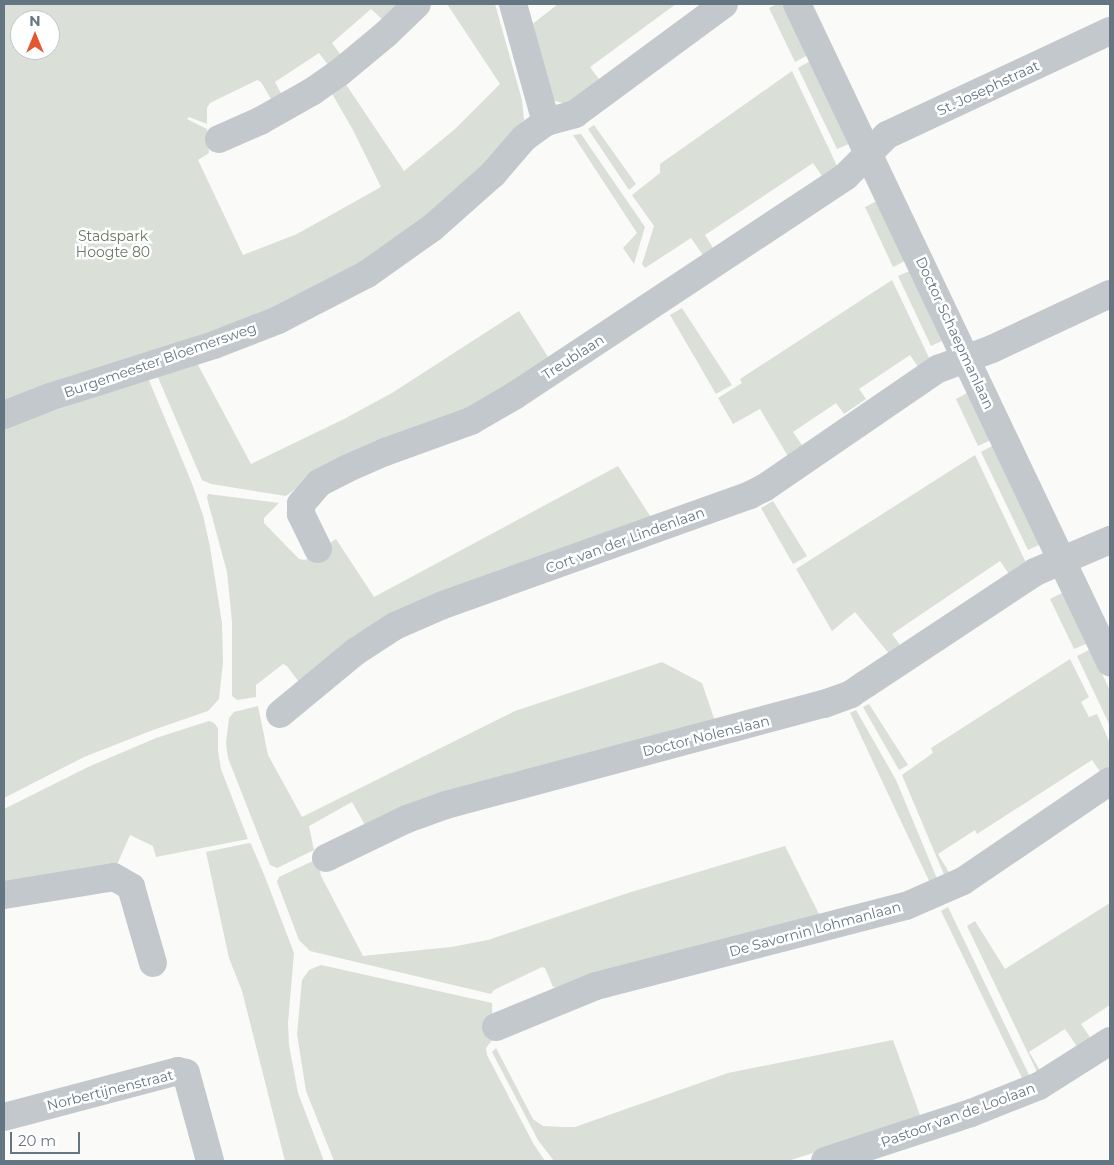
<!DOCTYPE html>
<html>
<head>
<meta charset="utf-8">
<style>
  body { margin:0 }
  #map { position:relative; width:1114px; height:1165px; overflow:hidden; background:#fafaf8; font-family:Montserrat,sans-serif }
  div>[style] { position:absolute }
  .green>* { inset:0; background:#dadfd7 }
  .minor>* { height:28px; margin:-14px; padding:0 14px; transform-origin:14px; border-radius:14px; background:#c3c8cc }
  span { translate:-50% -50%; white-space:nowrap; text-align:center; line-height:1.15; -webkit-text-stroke:5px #fff; paint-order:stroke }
  .street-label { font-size:14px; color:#657683 }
  .park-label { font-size:14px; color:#687a64 }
  .frame { position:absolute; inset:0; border:5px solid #657683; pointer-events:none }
  .north { position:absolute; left:10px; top:10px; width:50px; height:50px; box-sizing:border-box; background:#fff; border:1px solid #c1c8cd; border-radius:50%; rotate:0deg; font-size:14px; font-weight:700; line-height:20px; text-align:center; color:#657683 }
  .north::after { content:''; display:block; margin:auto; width:18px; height:22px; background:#e4572e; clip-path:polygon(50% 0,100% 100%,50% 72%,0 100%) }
  .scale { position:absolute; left:10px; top:1132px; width:70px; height:22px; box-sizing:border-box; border:2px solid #657683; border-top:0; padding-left:6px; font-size:15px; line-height:18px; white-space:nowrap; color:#657683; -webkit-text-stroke:4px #fff; paint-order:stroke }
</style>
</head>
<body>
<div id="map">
  <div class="green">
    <i style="clip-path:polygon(evenodd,4px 4px,402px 4px,383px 20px,371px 9px,332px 43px,342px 57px,329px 66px,319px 53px,275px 82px,283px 97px,276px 100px,271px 99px,261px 82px,257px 80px,210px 103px,207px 108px,207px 124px,189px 117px,187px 119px,207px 129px,209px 153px,198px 160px,243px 255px,297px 234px,381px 187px,353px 130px,331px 92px,345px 83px,404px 171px,455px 129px,500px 84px,447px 4px,495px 4px,522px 100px,524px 120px,496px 153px,429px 215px,353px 268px,273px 310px,4px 403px,4px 4px,20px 20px,50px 20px,50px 50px,20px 50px,20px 20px)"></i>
    <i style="clip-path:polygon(558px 4px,676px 4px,590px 67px,601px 82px,566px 104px,552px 100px,530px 26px)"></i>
    <i style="clip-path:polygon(777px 4px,783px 4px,808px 55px,795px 62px,769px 8px)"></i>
    <i style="clip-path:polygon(810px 61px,851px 143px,837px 149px,798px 68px)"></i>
    <i style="clip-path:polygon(792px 71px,839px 170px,824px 179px,813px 163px,705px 235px,715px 251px,705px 258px,691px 238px,645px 268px,642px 264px,654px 226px,632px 195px,660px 173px,660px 164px)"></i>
    <i style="clip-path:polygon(594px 125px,636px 184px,629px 190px,588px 129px)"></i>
    <i style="clip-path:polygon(581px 134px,645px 227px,634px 264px,623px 248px,637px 233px,573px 135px)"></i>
    <i style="clip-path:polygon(879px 200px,907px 260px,893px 267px,865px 207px)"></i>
    <i style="clip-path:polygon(912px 270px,944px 340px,931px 346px,898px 276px)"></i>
    <i style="clip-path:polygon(892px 280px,932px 364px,921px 371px,910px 355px,859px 389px,866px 399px,844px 414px,836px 403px,793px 432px,804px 448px,789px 458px,760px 409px,733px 424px,718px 398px,742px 383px,740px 379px)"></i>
    <i style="clip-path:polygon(682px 308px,732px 385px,716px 394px,670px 315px)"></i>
    <i style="clip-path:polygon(519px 311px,550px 360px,488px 399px,315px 474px,286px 496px,211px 484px,202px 480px,157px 375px,197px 363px,251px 464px,344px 419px,392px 393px)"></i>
    <i style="clip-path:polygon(148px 378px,191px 481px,203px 515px,210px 547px,222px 623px,223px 662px,219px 699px,208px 711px,153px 730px,84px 757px,4px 798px,4px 428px)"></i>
    <i style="clip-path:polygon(969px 392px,991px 440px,978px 446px,956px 399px)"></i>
    <i style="clip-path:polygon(994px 445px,1041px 544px,1028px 550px,981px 452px)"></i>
    <i style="clip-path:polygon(975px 455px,1028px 567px,1011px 577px,1000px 561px,892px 634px,903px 649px,891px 656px,855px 612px,832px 631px,796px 569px)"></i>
    <i style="clip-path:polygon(618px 466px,652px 519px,299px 682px,287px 666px,283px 664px,256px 685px,256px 697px,237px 700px,232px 696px,232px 622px,227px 572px,207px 498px,208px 494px,279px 503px,264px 518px,264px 523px,299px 559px,305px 560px,336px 539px,374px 597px)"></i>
    <i style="clip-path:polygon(773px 501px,807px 556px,793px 564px,761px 508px)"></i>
    <i style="clip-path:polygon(1064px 592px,1088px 643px,1074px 649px,1050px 599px)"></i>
    <i style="clip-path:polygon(1091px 649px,1110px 691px,1110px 726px,1077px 656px)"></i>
    <i style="clip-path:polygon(1070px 659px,1089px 697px,1081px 702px,1089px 717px,1097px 714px,1110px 743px,1110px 771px,1103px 776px,1092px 760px,977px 834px,975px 830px,938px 854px,950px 874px,945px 877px,902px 775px,933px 753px,931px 748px)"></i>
    <i style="clip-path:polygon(662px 662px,702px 683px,715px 721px,365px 825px,352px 802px,309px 826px,314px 850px,277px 868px,270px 865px,228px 758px,226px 743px,229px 718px,234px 712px,258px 706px,268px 755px,302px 817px,515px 711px)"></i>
    <i style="clip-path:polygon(869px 704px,908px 765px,899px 770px,863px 707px)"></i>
    <i style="clip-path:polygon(856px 710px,896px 780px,938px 881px,931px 885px,850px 713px)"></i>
    <i style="clip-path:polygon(209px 721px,214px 723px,218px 728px,218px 751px,221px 769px,248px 839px,156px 857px,153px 846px,130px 835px,116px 867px,4px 885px,4px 809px,88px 767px,156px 738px)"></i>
    <i style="clip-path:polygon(249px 843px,251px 844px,265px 877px,294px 953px,288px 1023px,289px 1045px,298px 1093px,324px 1161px,285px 1161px,242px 991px,229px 958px,206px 852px)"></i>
    <i style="clip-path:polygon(785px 846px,821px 918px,557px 988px,553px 987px,545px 968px,542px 967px,494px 990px,491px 994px,310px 951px,299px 940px,277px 882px,279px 877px,317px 859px,321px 876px,363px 956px,451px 947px,488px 940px,628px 893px)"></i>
    <i style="clip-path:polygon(1110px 903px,1110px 1005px,1081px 1024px,1092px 1040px,1078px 1048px,1065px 1029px,1029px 1052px,1041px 1072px,1038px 1074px,967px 926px,975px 921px,1005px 969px)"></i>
    <i style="clip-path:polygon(948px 907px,1031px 1079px,1024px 1082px,941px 911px)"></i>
    <i style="clip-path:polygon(321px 965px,492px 1003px,493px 1039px,486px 1048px,487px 1055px,533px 1143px,545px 1161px,334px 1161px,306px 1091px,297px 1034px,302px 980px,309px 970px)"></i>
    <i style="clip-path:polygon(893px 1040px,921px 1118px,788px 1161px,554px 1161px,538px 1140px,492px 1052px,496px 1048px,533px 1119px,543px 1126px,564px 1127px,575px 1127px,728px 1073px)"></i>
  </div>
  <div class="minor">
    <i style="left:513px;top:4px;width:123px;rotate:74.4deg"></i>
    <i style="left:797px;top:4px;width:729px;rotate:64.56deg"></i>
    <i style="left:219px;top:139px;width:45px;rotate:-23.7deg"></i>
    <i style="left:260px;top:121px;width:61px;rotate:-29.5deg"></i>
    <i style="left:313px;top:91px;width:32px;rotate:-35deg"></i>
    <i style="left:339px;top:73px;width:61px;rotate:-39.7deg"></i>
    <i style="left:386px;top:34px;width:43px;rotate:-44.1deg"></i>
    <i style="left:4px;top:415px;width:49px;rotate:-21.4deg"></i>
    <i style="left:50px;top:397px;width:172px;rotate:-17.6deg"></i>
    <i style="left:214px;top:345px;width:69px;rotate:-21.3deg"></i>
    <i style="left:278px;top:320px;width:100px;rotate:-27.3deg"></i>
    <i style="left:367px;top:274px;width:80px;rotate:-35.3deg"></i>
    <i style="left:432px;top:228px;width:81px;rotate:-41.5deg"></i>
    <i style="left:493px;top:174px;width:48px;rotate:-49.3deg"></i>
    <i style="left:524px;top:138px;width:27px;rotate:-36deg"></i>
    <i style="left:546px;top:122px;width:30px;rotate:-15deg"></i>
    <i style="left:575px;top:114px;width:185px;rotate:-36.4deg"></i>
    <i style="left:318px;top:549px;width:39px;rotate:-116deg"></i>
    <i style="left:301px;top:514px;width:10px;rotate:-90deg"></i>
    <i style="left:301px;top:504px;width:28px;rotate:-49deg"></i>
    <i style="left:319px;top:483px;width:30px;rotate:-27deg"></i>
    <i style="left:346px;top:469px;width:43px;rotate:-23.6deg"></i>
    <i style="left:385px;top:452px;width:91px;rotate:-19.8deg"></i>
    <i style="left:471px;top:421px;width:50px;rotate:-30.2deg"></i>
    <i style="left:514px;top:396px;width:398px;rotate:-33.5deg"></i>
    <i style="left:846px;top:176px;width:58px;rotate:-45deg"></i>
    <i style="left:887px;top:135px;width:246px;rotate:-25deg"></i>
    <i style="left:280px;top:714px;width:97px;rotate:-39.6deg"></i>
    <i style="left:355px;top:652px;width:48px;rotate:-33deg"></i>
    <i style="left:395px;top:626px;width:52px;rotate:-23.6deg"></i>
    <i style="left:443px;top:605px;width:326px;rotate:-19.7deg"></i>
    <i style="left:750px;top:495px;width:16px;rotate:-27deg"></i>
    <i style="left:764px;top:488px;width:211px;rotate:-34.4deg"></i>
    <i style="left:938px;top:369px;width:58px;rotate:-20.3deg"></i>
    <i style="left:992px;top:349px;width:130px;rotate:-25deg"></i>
    <i style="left:326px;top:858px;width:90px;rotate:-25.7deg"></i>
    <i style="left:407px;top:819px;width:41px;rotate:-19.7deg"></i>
    <i style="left:446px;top:805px;width:391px;rotate:-15deg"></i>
    <i style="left:824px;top:704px;width:29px;rotate:-20deg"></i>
    <i style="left:851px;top:694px;width:18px;rotate:-34deg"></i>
    <i style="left:866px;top:684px;width:203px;rotate:-33.5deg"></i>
    <i style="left:1035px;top:572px;width:82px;rotate:-23.1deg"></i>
    <i style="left:4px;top:895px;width:111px;rotate:-9.3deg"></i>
    <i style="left:114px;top:877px;width:20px;rotate:30deg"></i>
    <i style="left:131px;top:887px;width:79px;rotate:73.9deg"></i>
    <i style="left:496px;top:1027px;width:108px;rotate:-22.3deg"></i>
    <i style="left:596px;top:986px;width:320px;rotate:-14.5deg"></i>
    <i style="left:906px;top:906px;width:62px;rotate:-23.7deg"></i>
    <i style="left:963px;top:881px;width:178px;rotate:-34.2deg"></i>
    <i style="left:4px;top:1117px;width:180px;rotate:-14.8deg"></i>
    <i style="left:178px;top:1071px;width:8px;rotate:14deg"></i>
    <i style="left:186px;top:1073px;width:91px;rotate:74.7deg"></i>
    <i style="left:825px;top:1161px;width:154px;rotate:-18.2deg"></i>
    <i style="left:971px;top:1113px;width:73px;rotate:-21.7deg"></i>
    <i style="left:1039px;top:1086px;width:84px;rotate:-32.4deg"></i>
  </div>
  <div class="street-label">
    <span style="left:988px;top:88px;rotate:-25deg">St. Josephstraat</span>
    <span style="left:955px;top:333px;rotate:65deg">Doctor Schaepmanlaan</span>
    <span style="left:573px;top:357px;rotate:-33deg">Treublaan</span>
    <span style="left:160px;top:360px;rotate:-19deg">Burgemeester Bloemersweg</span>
    <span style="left:625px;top:540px;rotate:-20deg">Cort van der Lindenlaan</span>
    <span style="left:706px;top:736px;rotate:-14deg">Doctor Nolenslaan</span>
    <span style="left:815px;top:929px;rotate:-15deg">De Savornin Lohmanlaan</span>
    <span style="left:110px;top:1090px;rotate:-14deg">Norbertijnenstraat</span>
    <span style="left:958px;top:1115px;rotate:-20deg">Pastoor van de Loolaan</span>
  </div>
  <div class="park-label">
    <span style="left:113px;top:244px">Stadspark<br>Hoogte 80</span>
  </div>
  <div class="frame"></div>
  <div class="north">N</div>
  <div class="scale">20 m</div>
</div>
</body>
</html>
